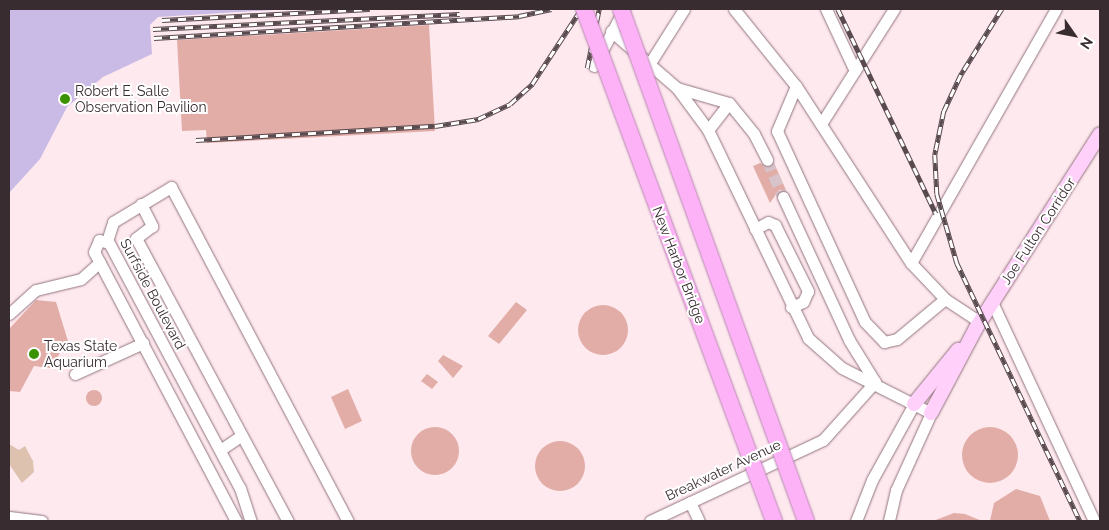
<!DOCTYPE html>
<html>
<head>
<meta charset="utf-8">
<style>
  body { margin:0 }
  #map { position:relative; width:1109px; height:530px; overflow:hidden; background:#fee9ef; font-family:Raleway,sans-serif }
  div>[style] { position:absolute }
  .green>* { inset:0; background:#dec2b0 }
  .water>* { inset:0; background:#cabae6 }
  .building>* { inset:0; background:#e2ada7 }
  .round { border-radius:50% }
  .minor-tunnel>* { height:11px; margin-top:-5.5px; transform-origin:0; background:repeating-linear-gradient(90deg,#d7c3c9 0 11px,transparent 0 16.5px) }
  .roads { filter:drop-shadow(0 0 1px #92747d) drop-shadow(0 0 1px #92747d) }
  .minor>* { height:11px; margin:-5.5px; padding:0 5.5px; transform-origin:5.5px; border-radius:5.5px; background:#fff }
  .major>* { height:14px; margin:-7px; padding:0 7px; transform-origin:7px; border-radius:7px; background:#fed0fa }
  .rail>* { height:4.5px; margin-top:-2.25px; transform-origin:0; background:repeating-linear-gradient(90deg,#fff 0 8px,#584a4e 0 16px); box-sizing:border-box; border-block:1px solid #584a4e }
  .bridges { filter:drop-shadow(0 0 1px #b882b1) drop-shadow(0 0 1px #b882b1) }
  .highway-bridge>* { height:16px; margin:-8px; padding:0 8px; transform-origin:8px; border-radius:8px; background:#fdb1f6 }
  .dots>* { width:14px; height:14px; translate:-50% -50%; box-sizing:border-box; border:2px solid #fff; border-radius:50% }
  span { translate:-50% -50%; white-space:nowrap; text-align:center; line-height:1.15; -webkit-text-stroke:4px #fff; paint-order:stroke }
  .poi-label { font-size:14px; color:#392c30 }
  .left { translate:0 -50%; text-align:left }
  .street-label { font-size:14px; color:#392c30 }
  .frame { position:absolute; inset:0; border:10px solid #392c30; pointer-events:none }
  .north { position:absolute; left:1049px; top:10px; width:50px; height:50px; -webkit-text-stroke:4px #fff; paint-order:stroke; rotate:123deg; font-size:14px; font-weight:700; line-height:20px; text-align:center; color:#392c30 }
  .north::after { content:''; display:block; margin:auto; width:18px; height:22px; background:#392c30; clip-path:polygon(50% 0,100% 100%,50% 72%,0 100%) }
</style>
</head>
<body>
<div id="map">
  <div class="green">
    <i style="clip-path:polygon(9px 444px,19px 450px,25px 446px,33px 461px,34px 472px,22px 483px,9px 464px)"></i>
  </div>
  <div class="water">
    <i style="clip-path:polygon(9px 9px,291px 9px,158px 17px,150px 25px,152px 54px,103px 77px,67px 107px,40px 159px,9px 193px)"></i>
  </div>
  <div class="building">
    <i style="clip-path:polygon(429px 25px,435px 131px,207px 143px,206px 130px,182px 131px,177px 40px)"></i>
    <i style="clip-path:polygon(760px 163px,767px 167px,774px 163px,786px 190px,779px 190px,770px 203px,753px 166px)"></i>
    <i style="clip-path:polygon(36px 300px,56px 302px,68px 341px,50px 368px,34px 366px,20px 392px,9px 391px,9px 329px)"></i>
    <i style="clip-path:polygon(516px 302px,527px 310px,499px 344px,488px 336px)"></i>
    <i class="round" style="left:578px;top:305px;width:50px;height:50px"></i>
    <i style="clip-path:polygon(443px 355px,463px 366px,453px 378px,438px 361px)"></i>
    <i style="clip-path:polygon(427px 374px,438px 382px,432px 389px,421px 381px)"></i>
    <i style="clip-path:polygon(348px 389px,362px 421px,345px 429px,331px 397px)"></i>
    <i class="round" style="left:86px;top:390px;width:16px;height:16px"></i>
    <i class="round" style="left:962px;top:427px;width:56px;height:56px"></i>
    <i class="round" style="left:411px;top:427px;width:48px;height:48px"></i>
    <i class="round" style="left:535px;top:441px;width:50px;height:50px"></i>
    <i style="clip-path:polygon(1016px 489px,1040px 496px,1050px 521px,990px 521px,994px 503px)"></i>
    <i style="clip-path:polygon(954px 513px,965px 514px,982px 521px,933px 521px)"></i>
  </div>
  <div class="minor-tunnel">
    <i style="left:767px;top:160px;width:40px;rotate:66.6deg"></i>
  </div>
  <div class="roads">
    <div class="minor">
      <i style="left:734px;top:9px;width:99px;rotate:51.2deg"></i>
      <i style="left:796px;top:86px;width:211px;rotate:57deg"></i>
      <i style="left:911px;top:263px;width:50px;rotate:46.6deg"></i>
      <i style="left:945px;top:299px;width:42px;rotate:33.3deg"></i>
      <i style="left:826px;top:9px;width:68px;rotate:64.9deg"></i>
      <i style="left:611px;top:31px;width:87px;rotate:40.8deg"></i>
      <i style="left:677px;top:88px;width:52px;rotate:53.6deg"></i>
      <i style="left:708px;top:130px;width:231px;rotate:64.3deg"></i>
      <i style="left:808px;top:338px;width:45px;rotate:41.4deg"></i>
      <i style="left:842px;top:368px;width:100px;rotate:26.8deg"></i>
      <i style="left:931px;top:413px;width:85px;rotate:114.4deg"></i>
      <i style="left:896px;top:490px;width:32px;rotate:103deg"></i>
      <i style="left:650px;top:63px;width:64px;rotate:-57.8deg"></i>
      <i style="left:594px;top:66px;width:64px;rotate:-62.2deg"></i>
      <i style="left:796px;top:86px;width:49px;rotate:112.9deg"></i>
      <i style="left:777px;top:131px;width:210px;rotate:65.3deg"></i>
      <i style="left:865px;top:322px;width:28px;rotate:46deg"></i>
      <i style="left:884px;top:342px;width:13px;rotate:-13deg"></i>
      <i style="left:897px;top:339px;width:62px;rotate:-39.8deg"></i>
      <i style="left:677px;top:88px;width:54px;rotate:16.1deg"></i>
      <i style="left:729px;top:103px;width:40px;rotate:51deg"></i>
      <i style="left:754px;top:134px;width:29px;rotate:63deg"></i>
      <i style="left:821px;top:124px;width:136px;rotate:-57.6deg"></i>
      <i style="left:708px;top:130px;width:34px;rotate:-52deg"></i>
      <i style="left:783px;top:197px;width:157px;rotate:65.2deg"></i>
      <i style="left:849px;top:340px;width:49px;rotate:58.2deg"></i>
      <i style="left:141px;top:204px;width:25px;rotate:63deg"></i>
      <i style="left:152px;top:226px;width:20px;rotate:143deg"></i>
      <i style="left:136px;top:238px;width:321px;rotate:61.8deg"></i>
      <i style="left:755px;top:229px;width:15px;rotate:-28deg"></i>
      <i style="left:768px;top:222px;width:8px;rotate:23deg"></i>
      <i style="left:775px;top:225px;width:74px;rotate:63.4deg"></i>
      <i style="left:808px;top:291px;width:12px;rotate:114deg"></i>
      <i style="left:803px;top:302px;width:13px;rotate:157deg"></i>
      <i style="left:107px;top:241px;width:20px;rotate:-72deg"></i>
      <i style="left:113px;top:222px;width:68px;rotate:-31.1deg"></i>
      <i style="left:171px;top:187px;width:378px;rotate:62.1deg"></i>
      <i style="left:911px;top:263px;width:292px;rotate:-60.3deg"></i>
      <i style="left:992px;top:302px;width:242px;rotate:65deg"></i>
      <i style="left:9px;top:314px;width:36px;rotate:-42deg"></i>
      <i style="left:36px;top:290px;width:46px;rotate:-13.7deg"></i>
      <i style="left:81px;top:279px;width:25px;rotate:-42deg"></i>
      <i style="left:75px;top:374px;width:75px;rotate:-24.5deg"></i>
      <i style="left:220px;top:450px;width:25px;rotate:-34deg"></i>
      <i style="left:690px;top:502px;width:21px;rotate:65deg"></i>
      <i style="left:9px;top:517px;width:33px;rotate:7deg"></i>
      <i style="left:236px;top:521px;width:304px;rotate:-117.8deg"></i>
      <i style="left:94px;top:252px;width:13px;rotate:-67deg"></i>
      <i style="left:99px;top:240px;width:10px;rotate:17deg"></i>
      <i style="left:109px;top:243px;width:278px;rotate:61.9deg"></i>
      <i style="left:240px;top:488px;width:35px;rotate:72deg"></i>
      <i style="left:650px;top:521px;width:191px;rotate:-25.1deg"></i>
      <i style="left:823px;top:440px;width:78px;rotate:-48.1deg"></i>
      <i style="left:856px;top:521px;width:44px;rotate:-68.7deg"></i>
      <i style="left:872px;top:480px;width:87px;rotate:-61.1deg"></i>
    </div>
    <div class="major">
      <i style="left:914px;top:404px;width:70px;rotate:-50.8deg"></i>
      <i style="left:931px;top:413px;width:96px;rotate:-62.1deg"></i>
      <i style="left:976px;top:328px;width:230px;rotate:-57.4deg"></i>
    </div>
  </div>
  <div class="rail">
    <i style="left:838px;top:9px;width:227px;rotate:64.4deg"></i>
    <i style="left:1002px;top:9px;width:78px;rotate:121.8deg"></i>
    <i style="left:961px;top:75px;width:40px;rotate:115deg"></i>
    <i style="left:944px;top:111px;width:45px;rotate:101.6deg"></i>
    <i style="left:935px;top:155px;width:39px;rotate:87deg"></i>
    <i style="left:937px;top:194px;width:72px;rotate:73.8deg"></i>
    <i style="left:957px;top:263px;width:286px;rotate:64.5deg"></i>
    <i style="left:162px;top:20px;width:208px;rotate:-3deg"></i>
    <i style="left:153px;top:29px;width:307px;rotate:-2.8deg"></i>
    <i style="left:154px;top:38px;width:366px;rotate:-3.4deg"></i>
    <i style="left:519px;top:16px;width:33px;rotate:-12deg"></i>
    <i style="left:587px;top:68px;width:60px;rotate:-78.5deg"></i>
    <i style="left:196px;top:140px;width:239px;rotate:-3.4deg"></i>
    <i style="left:435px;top:126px;width:44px;rotate:-9.2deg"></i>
    <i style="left:478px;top:119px;width:35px;rotate:-25deg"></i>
    <i style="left:510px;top:104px;width:30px;rotate:-42deg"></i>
    <i style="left:532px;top:84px;width:90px;rotate:-56.8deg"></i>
  </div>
  <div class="bridges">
    <div class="highway-bridge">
      <i style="left:584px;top:9px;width:546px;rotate:69.64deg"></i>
      <i style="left:621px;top:9px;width:544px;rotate:70.13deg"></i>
    </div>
  </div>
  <div class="dots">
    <i style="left:65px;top:99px;background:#3a9200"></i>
    <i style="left:34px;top:354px;background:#3a9200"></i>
  </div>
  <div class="poi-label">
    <span class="left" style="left:75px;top:99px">Robert E. Salle<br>Observation Pavilion</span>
    <span class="left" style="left:44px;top:354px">Texas State<br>Aquarium</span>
  </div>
  <div class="street-label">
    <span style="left:1038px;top:231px;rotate:-57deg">Joe Fulton Corridor</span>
    <span style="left:679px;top:265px;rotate:69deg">New Harbor Bridge</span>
    <span style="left:153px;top:294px;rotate:62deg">Surfside Boulevard</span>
    <span style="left:723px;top:470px;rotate:-25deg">Breakwater Avenue</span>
  </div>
  <div class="frame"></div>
  <div class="north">N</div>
</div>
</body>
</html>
